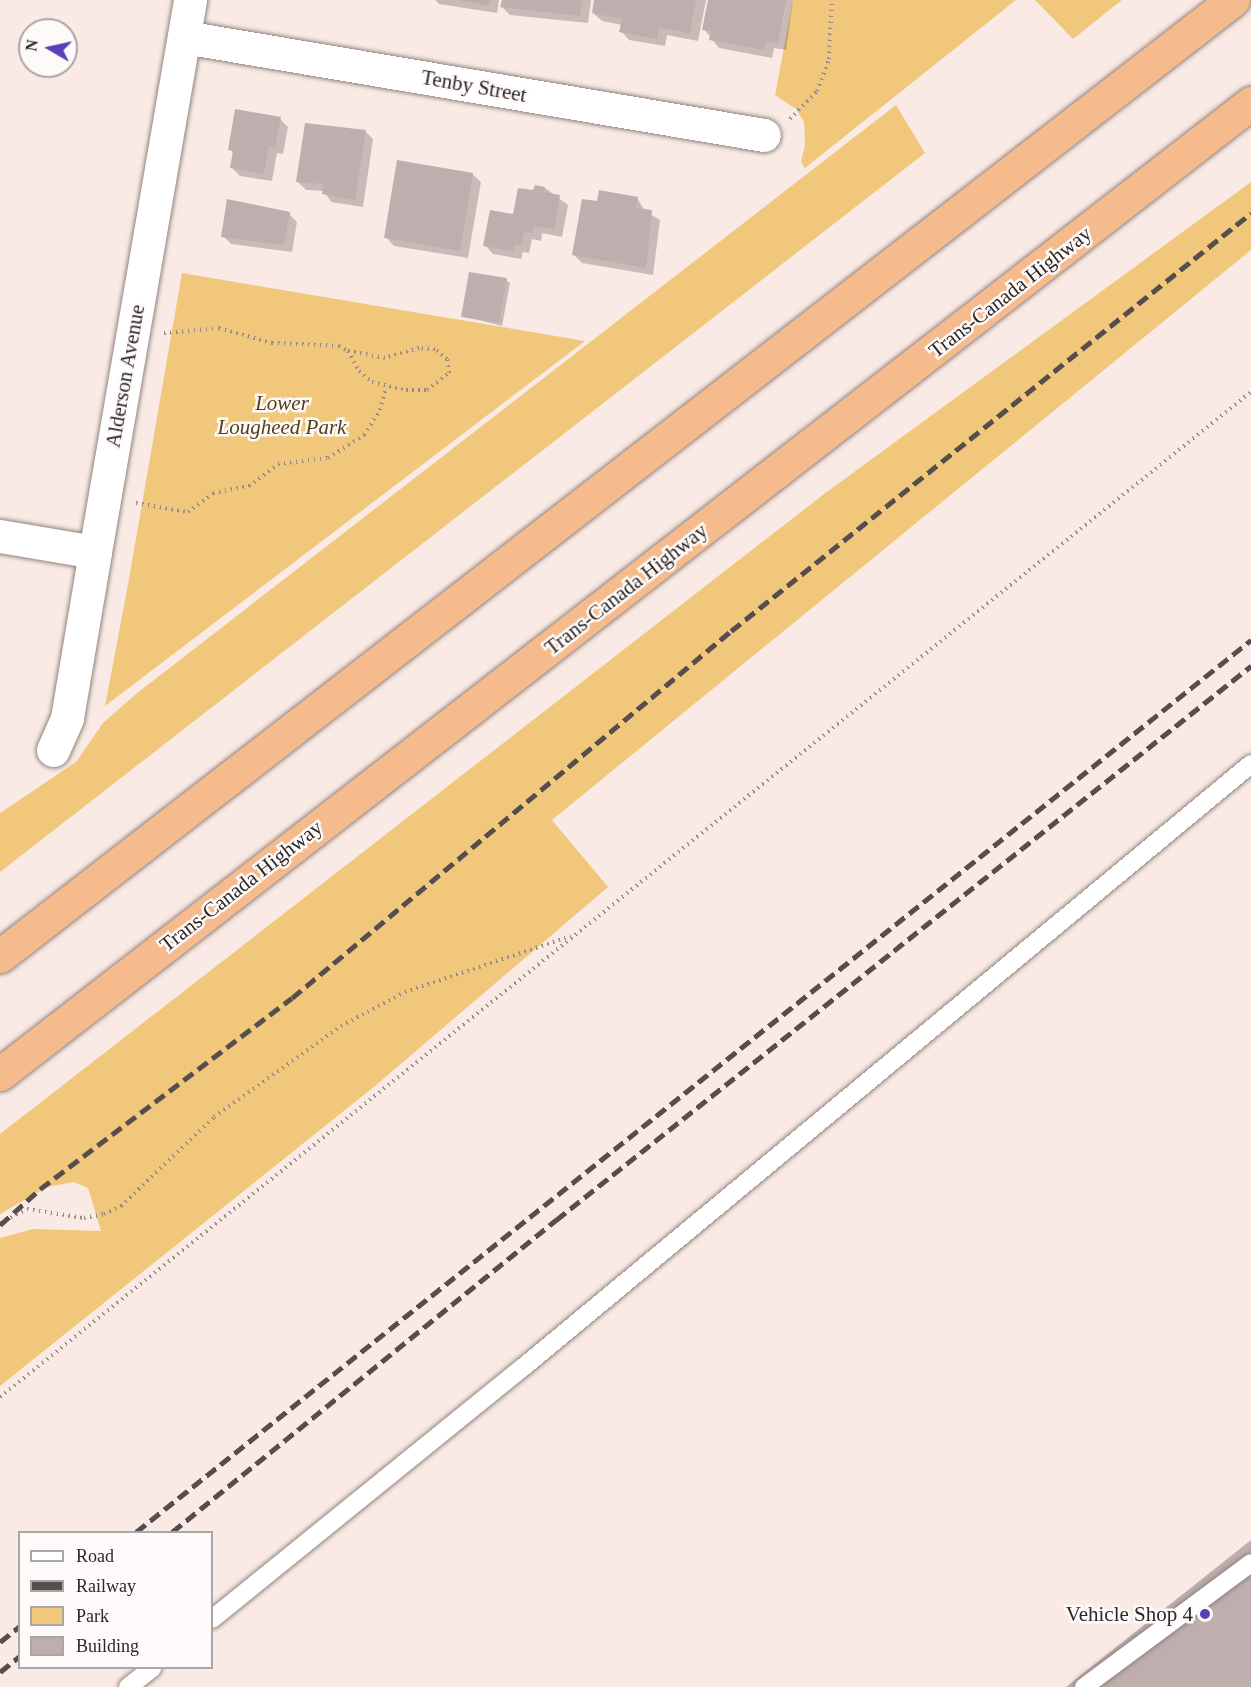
<!DOCTYPE html>
<html>
<head>
<meta charset="utf-8">
<style>
  body { margin:0 }
  #map { position:relative; width:1251px; height:1687px; overflow:hidden; background:#faeae5; font-family:Georgia,serif }
  div>[style] { position:absolute }
  .green>* { inset:0; background:#f1c77c }
  .shadow>* { inset:0; background:#0003 }
  .building>* { inset:0; background:#beaeae }
  .path>* { height:4px; margin-top:-2px; transform-origin:0; background:repeating-linear-gradient(90deg,#978c89 0 1.5px,transparent 0 6px) }
  .roads { filter:drop-shadow(0 0 2px #91837e) drop-shadow(0 0 2px #91837e) }
  .service>* { height:18px; margin:-9px; padding:0 9px; transform-origin:9px; border-radius:9px; background:#fff }
  .minor>* { height:33px; margin:-16.5px; padding:0 16.5px; transform-origin:16.5px; border-radius:16.5px; background:#fff }
  .tertiary>* { height:33px; margin:-16.5px; padding:0 16.5px; transform-origin:16.5px; border-radius:16.5px; background:#fff }
  .motorway>* { height:33px; margin:-16.5px; padding:0 16.5px; transform-origin:16.5px; border-radius:16.5px; background:#f6bb8d }
  .rail>* { height:4.5px; margin-top:-2.25px; transform-origin:0; background:repeating-linear-gradient(90deg,#564e4d 0 12px,transparent 0 18px) }
  .dots>* { width:16px; height:16px; translate:-50% -50%; box-sizing:border-box; border:3px solid #fefaf9; border-radius:50% }
  span { translate:-50% -50%; white-space:nowrap; text-align:center; line-height:1.15; -webkit-text-stroke:5px #fefaf9; paint-order:stroke }
  .street-label { font-size:21px; color:#2d2726 }
  .park-label { font-size:21px; color:#53401b; font-style:italic }
  .poi-label { font-size:21px; color:#2d2726 }
  .right { translate:-100% -50%; text-align:right }
  .legend { position:absolute; left:18px; top:1531px; width:195px; height:138px; box-sizing:border-box; background:#fefaf9; border:2px solid #aaa6a5; margin:0; padding:8px 10px; list-style:none; font-size:18px; color:#2d2726 }
  .legend li { display:flex; align-items:center; gap:12px; height:30px }
  .legend b { width:30px; border:2px solid #aaa6a5 }
  .north { position:absolute; left:18px; top:18px; width:60px; height:60px; box-sizing:border-box; background:#fefaf9; border:2px solid #aaa6a5; border-radius:50%; rotate:279deg; font-size:16px; font-weight:700; line-height:24px; text-align:center; color:#2d2726 }
  .north::after { content:''; display:block; margin:auto; width:21px; height:27px; background:#5940b8; clip-path:polygon(50% 0,100% 100%,50% 72%,0 100%) }
</style>
</head>
<body>
<div id="map">
  <div class="green">
    <i style="clip-path:polygon(793px 0,1016px 0,805px 168px,801px 162px,805px 145px,804px 122px,796px 109px,775px 95px)"></i>
    <i style="clip-path:polygon(1035px 0,1122px 0,1073px 39px)"></i>
    <i style="clip-path:polygon(896px 105px,925px 153px,0 872px,0 813px,76px 762px,103px 723px,136px 694px)"></i>
    <i style="clip-path:polygon(1251px 182px,1251px 250px,552px 820px,608px 887px,375px 1086px,0 1386px,0 1238px,33px 1229px,101px 1231px,88px 1188px,74px 1182px,47px 1187px,0 1214px,0 1134px,824px 494px)"></i>
    <i style="clip-path:polygon(182px 273px,585px 341px,105px 706px,129px 579px)"></i>
  </div>
  <div class="shadow">
    <i style="clip-path:polygon(435px 0,499px 0,497px 13px,439px 4px)"></i>
    <i style="clip-path:polygon(503px 0,591px 0,588px 23px,510px 15px,502px 7px)"></i>
    <i style="clip-path:polygon(596px 0,706px 0,698px 41px,667px 35px,665px 46px,629px 40px,621px 31px,622px 25px,602px 21px,593px 13px)"></i>
    <i style="clip-path:polygon(709px 0,793px 0,786px 50px,774px 48px,772px 58px,719px 48px,704px 29px)"></i>
    <i style="clip-path:polygon(280px 119px,288px 127px,283px 154px,277px 153px,272px 181px,240px 176px,232px 168px,234px 154px,230px 149px)"></i>
    <i style="clip-path:polygon(365px 131px,373px 139px,363px 207px,331px 202px,324px 191px,306px 190px,298px 182px)"></i>
    <i style="clip-path:polygon(472px 174px,481px 182px,468px 258px,394px 246px,386px 237px)"></i>
    <i style="clip-path:polygon(545px 188px,568px 205px,562px 237px,542px 233px,541px 241px,532px 239px,529px 253px,523px 252px,521px 259px,493px 254px,485px 245px,534px 192px)"></i>
    <i style="clip-path:polygon(637px 198px,645px 211px,660px 220px,653px 275px,582px 263px,574px 255px,598px 203px)"></i>
    <i style="clip-path:polygon(289px 214px,297px 222px,292px 252px,231px 244px,223px 236px)"></i>
    <i style="clip-path:polygon(506px 280px,510px 283px,502px 326px,463px 316px)"></i>
  </div>
  <div class="building">
    <i style="clip-path:polygon(460px 0,490px 0,489px 6px)"></i>
    <i style="clip-path:polygon(502px 0,582px 0,580px 16px,500px 7px)"></i>
    <i style="clip-path:polygon(594px 0,696px 0,690px 33px,659px 27px,657px 39px,619px 32px,622px 19px,592px 13px)"></i>
    <i style="clip-path:polygon(708px 0,786px 0,778px 43px,766px 41px,764px 50px,709px 40px,711px 31px,702px 30px)"></i>
    <i style="clip-path:polygon(235px 109px,281px 117px,275px 147px,269px 146px,264px 174px,230px 168px,233px 151px,228px 150px)"></i>
    <i style="clip-path:polygon(305px 123px,366px 130px,355px 200px,322px 194px,323px 184px,296px 182px)"></i>
    <i style="clip-path:polygon(397px 160px,473px 173px,460px 251px,384px 238px)"></i>
    <i style="clip-path:polygon(535px 185px,545px 187px,544px 192px,560px 195px,554px 229px,534px 226px,533px 233px,524px 232px,521px 246px,515px 245px,513px 251px,483px 246px,490px 210px,513px 214px,518px 188px,533px 190px)"></i>
    <i style="clip-path:polygon(599px 190px,638px 197px,636px 208px,652px 210px,646px 268px,572px 255px,582px 199px,597px 201px)"></i>
    <i style="clip-path:polygon(227px 199px,290px 212px,284px 245px,221px 237px)"></i>
    <i style="clip-path:polygon(469px 272px,507px 278px,499px 323px,461px 317px)"></i>
    <i style="clip-path:polygon(1251px 1540px,1251px 1687px,1066px 1687px)"></i>
  </div>
  <div class="path">
    <i style="left:790px;top:119px;width:39px;rotate:-46deg"></i>
    <i style="left:817px;top:91px;width:34px;rotate:-69deg"></i>
    <i style="left:829px;top:59px;width:59px;rotate:-87.1deg"></i>
    <i style="left:164px;top:333px;width:55px;rotate:-5.2deg"></i>
    <i style="left:219px;top:328px;width:55px;rotate:15.8deg"></i>
    <i style="left:272px;top:343px;width:67px;rotate:2.6deg"></i>
    <i style="left:339px;top:346px;width:10px;rotate:29deg"></i>
    <i style="left:348px;top:351px;width:23px;rotate:61deg"></i>
    <i style="left:359px;top:371px;width:17px;rotate:40deg"></i>
    <i style="left:372px;top:382px;width:35px;rotate:13deg"></i>
    <i style="left:406px;top:390px;width:21px"></i>
    <i style="left:427px;top:390px;width:28px;rotate:-38deg"></i>
    <i style="left:449px;top:373px;width:14px;rotate:-98deg"></i>
    <i style="left:447px;top:359px;width:16px;rotate:-140deg"></i>
    <i style="left:435px;top:349px;width:16px;rotate:-176deg"></i>
    <i style="left:419px;top:348px;width:35px;rotate:164deg"></i>
    <i style="left:385px;top:358px;width:38px;rotate:-169deg"></i>
    <i style="left:136px;top:503px;width:53px;rotate:9.8deg"></i>
    <i style="left:188px;top:512px;width:31px;rotate:-37deg"></i>
    <i style="left:213px;top:493px;width:37px;rotate:-11deg"></i>
    <i style="left:249px;top:486px;width:36px;rotate:-37deg"></i>
    <i style="left:278px;top:464px;width:50px;rotate:-6.8deg"></i>
    <i style="left:328px;top:458px;width:43px;rotate:-32.6deg"></i>
    <i style="left:364px;top:435px;width:30px;rotate:-57deg"></i>
    <i style="left:380px;top:410px;width:24px;rotate:-75deg"></i>
    <i style="left:0;top:1223px;width:30px;rotate:-27deg"></i>
    <i style="left:27px;top:1209px;width:58px;rotate:9deg"></i>
    <i style="left:84px;top:1218px;width:20px;rotate:-11deg"></i>
    <i style="left:104px;top:1214px;width:19px;rotate:-25deg"></i>
    <i style="left:121px;top:1206px;width:129px;rotate:-43.7deg"></i>
    <i style="left:214px;top:1117px;width:156px;rotate:-35.6deg"></i>
    <i style="left:341px;top:1026px;width:72px;rotate:-28deg"></i>
    <i style="left:405px;top:992px;width:175px;rotate:-18.6deg"></i>
    <i style="left:0;top:1397px;width:1605px;rotate:-38.78deg"></i>
  </div>
  <div class="roads">
    <div class="service">
      <i style="left:212px;top:1619px;width:397px;rotate:-39deg"></i>
      <i style="left:521px;top:1369px;width:948px;rotate:-39.65deg"></i>
      <i style="left:128px;top:1687px;width:31px;rotate:-38deg"></i>
      <i style="left:1084px;top:1687px;width:208px;rotate:-36.6deg"></i>
    </div>
    <div class="minor">
      <i style="left:184px;top:37px;width:588px;rotate:9.59deg"></i>
      <i style="left:53px;top:750px;width:35px;rotate:-66deg"></i>
      <i style="left:67px;top:718px;width:168px;rotate:-80.4deg"></i>
    </div>
    <div class="tertiary">
      <i style="left:0;top:536px;width:96px;rotate:9.6deg"></i>
      <i style="left:95px;top:552px;width:560px;rotate:-80.23deg"></i>
    </div>
    <div class="motorway">
      <i style="left:0;top:956px;width:1560px;rotate:-37.79deg"></i>
      <i style="left:0;top:1074px;width:1584px;rotate:-37.82deg"></i>
    </div>
  </div>
  <div class="rail">
    <i style="left:0;top:1225px;width:54px;rotate:-42deg"></i>
    <i style="left:40px;top:1189px;width:316px;rotate:-37.2deg"></i>
    <i style="left:292px;top:998px;width:572px;rotate:-39.9deg"></i>
    <i style="left:731px;top:631px;width:667px;rotate:-38.79deg"></i>
    <i style="left:136px;top:1532px;width:1428px;rotate:-38.66deg"></i>
    <i style="left:172px;top:1532px;width:495px;rotate:-39.1deg"></i>
    <i style="left:556px;top:1220px;width:889px;rotate:-38.56deg"></i>
    <i style="left:0;top:1642px;width:26px;rotate:-39deg"></i>
    <i style="left:0;top:1672px;width:26px;rotate:-39deg"></i>
  </div>
  <div class="dots">
    <i style="left:1205px;top:1614px;background:#5940b8"></i>
  </div>
  <div class="street-label">
    <span style="left:474px;top:86px;rotate:10deg">Tenby Street</span>
    <span style="left:1010px;top:292px;rotate:-38deg">Trans-Canada Highway</span>
    <span style="left:125px;top:376px;rotate:-80deg">Alderson Avenue</span>
    <span style="left:626px;top:589px;rotate:-38deg">Trans-Canada Highway</span>
    <span style="left:241px;top:886px;rotate:-38deg">Trans-Canada Highway</span>
  </div>
  <div class="park-label">
    <span style="left:282px;top:415px">Lower<br>Lougheed Park</span>
  </div>
  <div class="poi-label">
    <span class="right" style="left:1193px;top:1614px">Vehicle Shop 4</span>
  </div>
  <ul class="legend">
  <li><b style="height:8px;background:#fff"></b>Road</li>
  <li><b style="height:8px;background:#564e4d"></b>Railway</li>
  <li><b style="height:16px;background:#f1c77c"></b>Park</li>
  <li><b style="height:16px;background:#beaeae"></b>Building</li>
  </ul>
  <div class="north">N</div>
</div>
</body>
</html>
